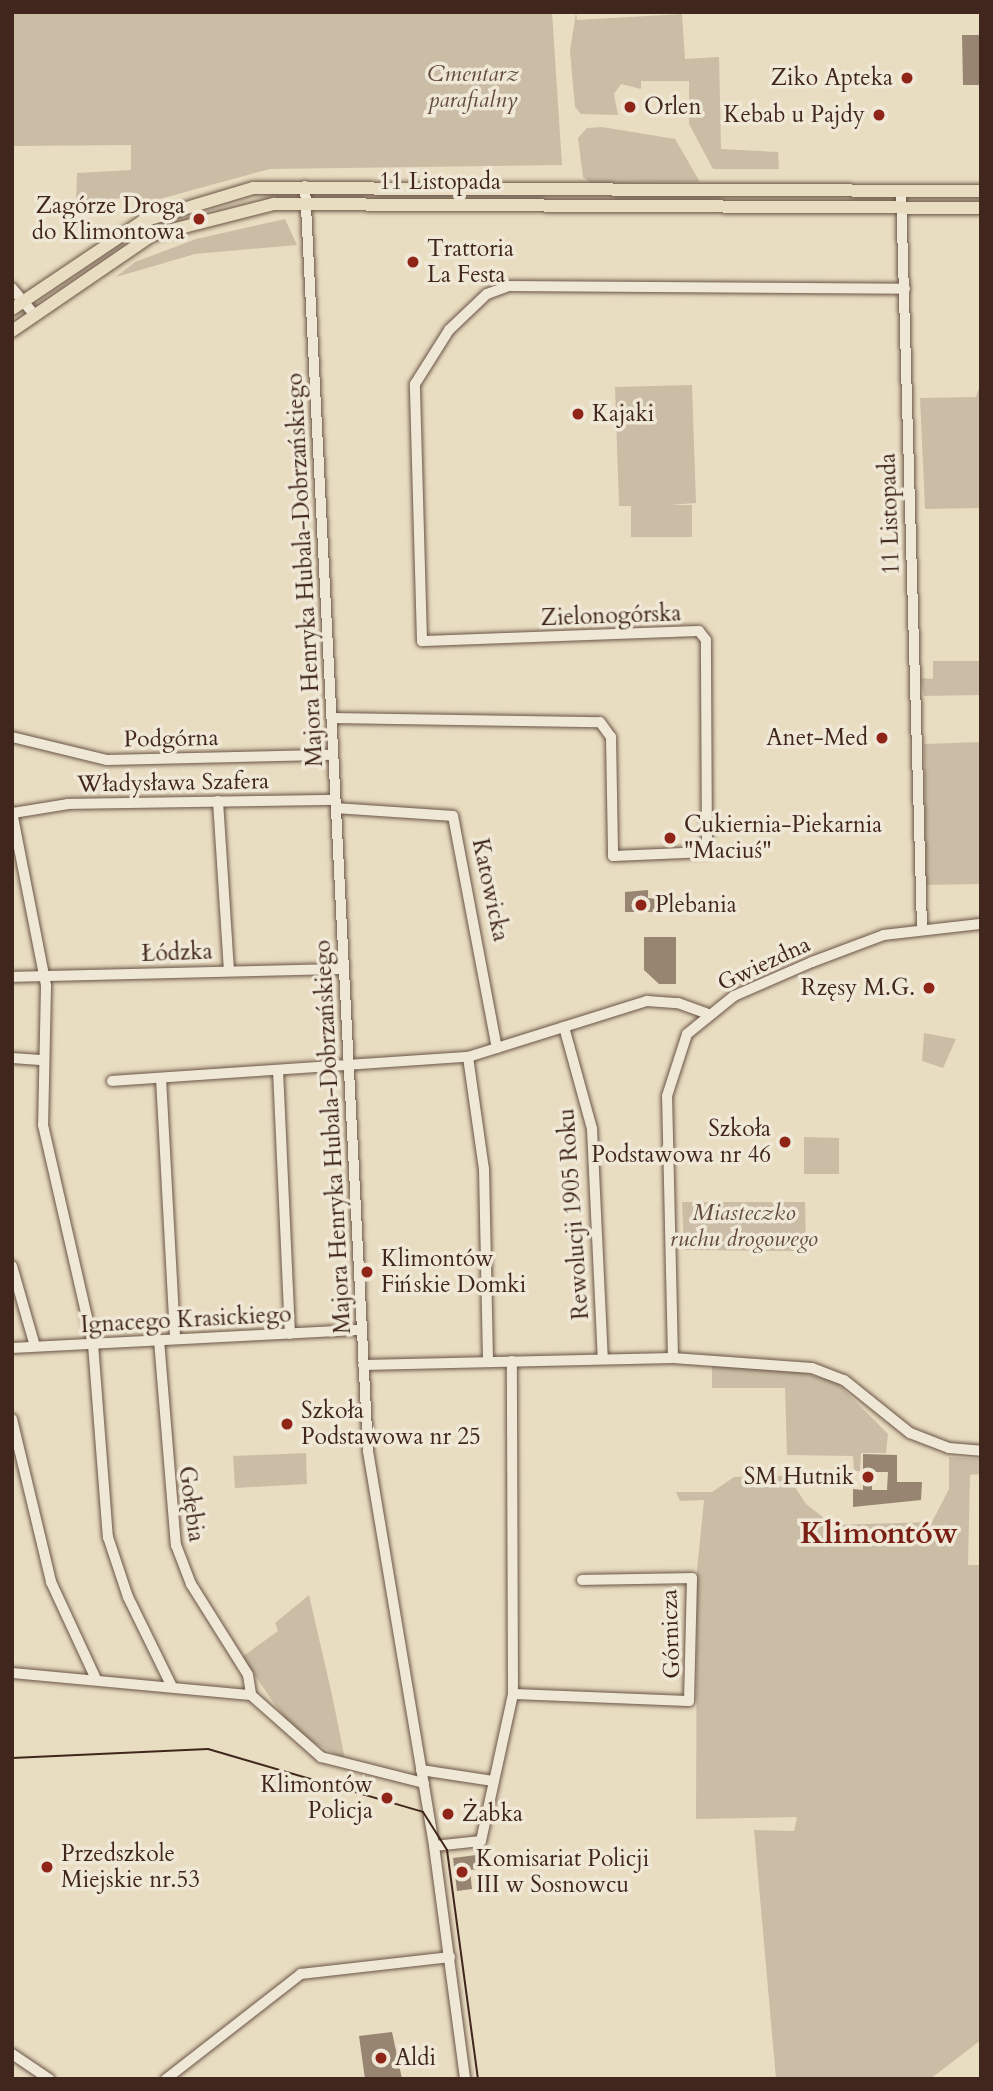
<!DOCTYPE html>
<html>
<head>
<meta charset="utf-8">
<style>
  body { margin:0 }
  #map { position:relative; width:993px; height:2091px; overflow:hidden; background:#e8dcc1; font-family:Cardo,serif }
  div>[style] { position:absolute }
  .green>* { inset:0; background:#cbbda5 }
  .building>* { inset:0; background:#978572 }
  .roads { filter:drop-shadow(0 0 2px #6a5445) drop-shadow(0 0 2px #6a5445) }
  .minor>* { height:10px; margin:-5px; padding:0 5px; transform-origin:5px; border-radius:5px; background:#f0e8d7 }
  .major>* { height:12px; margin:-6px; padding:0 6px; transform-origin:6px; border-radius:6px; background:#e8dcc1 }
  .tram>* { height:2px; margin:-1px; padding:0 1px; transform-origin:1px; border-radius:1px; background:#40261c }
  .dots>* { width:19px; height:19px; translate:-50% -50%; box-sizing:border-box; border:4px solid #f0e8d7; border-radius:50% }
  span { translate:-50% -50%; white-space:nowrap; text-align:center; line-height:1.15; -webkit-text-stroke:7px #f0e8d7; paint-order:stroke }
  .park-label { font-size:23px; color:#634c3e; font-style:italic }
  .poi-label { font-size:23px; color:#40261c }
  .right { translate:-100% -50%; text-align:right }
  .left { translate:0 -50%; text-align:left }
  .street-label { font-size:23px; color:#40261c }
  .district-label { font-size:30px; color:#7a1f14; font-weight:700 }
  .frame { position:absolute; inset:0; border:14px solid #40261c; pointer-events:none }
</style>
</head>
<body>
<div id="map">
  <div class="green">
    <i style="clip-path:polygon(12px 12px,552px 12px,562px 165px,270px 169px,145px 203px,142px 197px,76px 201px,77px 173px,131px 170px,131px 145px,12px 146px)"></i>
    <i style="clip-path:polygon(576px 12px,577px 20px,682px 14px,685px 59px,719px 57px,721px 149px,778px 152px,779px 169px,713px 169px,689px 124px,689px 81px,641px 81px,641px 89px,621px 84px,614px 94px,618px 115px,581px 114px,575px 107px,570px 51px)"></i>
    <i style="clip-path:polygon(602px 127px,675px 139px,700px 182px,591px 183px,583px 177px,578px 138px,587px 128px)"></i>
    <i style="clip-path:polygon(285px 219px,297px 245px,195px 254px,116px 277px,135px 262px,196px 239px)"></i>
    <i style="clip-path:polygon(981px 382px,981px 508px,925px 509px,920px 398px,976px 397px)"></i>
    <i style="clip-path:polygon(692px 385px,696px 503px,669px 505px,692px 505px,692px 537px,631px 537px,631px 506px,619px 506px,615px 387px)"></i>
    <i style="clip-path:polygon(933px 661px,981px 661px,981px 695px,924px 696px,921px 678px,933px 679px)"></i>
    <i style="clip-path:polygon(981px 742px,981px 884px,926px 885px,924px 744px)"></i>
    <i style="clip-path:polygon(924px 1033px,956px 1039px,943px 1068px,922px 1061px)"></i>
    <i style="clip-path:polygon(804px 1137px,839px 1138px,839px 1174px,804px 1174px)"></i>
    <i style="clip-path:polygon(682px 1202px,805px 1202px,806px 1251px,684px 1250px)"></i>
    <i style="clip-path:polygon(712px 1366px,797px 1371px,836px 1382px,888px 1434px,886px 1453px,861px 1453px,860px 1471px,854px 1471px,853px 1456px,787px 1455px,785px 1388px,712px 1388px)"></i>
    <i style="clip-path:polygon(306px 1453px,307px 1484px,235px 1488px,233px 1456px)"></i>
    <i style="clip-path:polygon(949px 1457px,981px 1459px,981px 1474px,970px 1475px,968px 1565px,981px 1565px,981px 2040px,930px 2079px,776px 2079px,754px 1830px,794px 1831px,797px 1817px,696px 1819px,697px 1570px,704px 1500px,680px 1501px,676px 1492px,712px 1492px,734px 1477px,788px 1476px,806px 1504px,833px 1525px,932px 1522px,949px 1489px)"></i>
    <i style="clip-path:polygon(309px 1595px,332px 1695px,345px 1759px,294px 1732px,242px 1657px,278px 1631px,275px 1623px)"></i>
  </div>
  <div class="building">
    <i style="clip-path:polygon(962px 35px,981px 35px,981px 85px,963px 85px)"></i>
    <i style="clip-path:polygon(648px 890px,648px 898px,657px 899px,657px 912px,625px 912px,625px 892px)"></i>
    <i style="clip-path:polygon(644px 937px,676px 937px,676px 984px,659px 984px,644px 970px)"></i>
    <i style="clip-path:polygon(evenodd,863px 1454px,897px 1455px,897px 1482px,922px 1482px,921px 1500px,853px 1507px,853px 1489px,863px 1490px,863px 1454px,872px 1472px,888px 1472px,887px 1490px,872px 1490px,872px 1472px)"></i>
    <i style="clip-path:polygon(484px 1854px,485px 1868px,470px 1870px,472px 1889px,457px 1891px,453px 1858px)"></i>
    <i style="clip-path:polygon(392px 2032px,402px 2079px,365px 2079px,359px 2036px)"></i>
  </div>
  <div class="roads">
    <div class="minor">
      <i style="left:305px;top:186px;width:1267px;rotate:87.15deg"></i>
      <i style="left:368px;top:1451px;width:400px;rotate:80.5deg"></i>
      <i style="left:434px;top:1846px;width:235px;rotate:82.4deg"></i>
      <i style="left:901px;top:190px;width:739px;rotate:88.37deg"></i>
      <i style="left:12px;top:288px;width:34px;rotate:50deg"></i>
      <i style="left:332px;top:718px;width:268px;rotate:0.9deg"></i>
      <i style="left:600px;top:722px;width:19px;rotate:54deg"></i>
      <i style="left:611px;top:737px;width:119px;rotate:89deg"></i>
      <i style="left:613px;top:856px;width:94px;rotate:-2.4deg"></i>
      <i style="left:707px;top:852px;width:212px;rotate:-90.3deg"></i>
      <i style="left:706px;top:640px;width:11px;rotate:-128deg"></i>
      <i style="left:699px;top:631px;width:277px;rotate:177.9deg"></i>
      <i style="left:422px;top:641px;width:257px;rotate:-91.6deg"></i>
      <i style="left:415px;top:384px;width:64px;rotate:-57.8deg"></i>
      <i style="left:449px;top:330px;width:52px;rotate:-43.5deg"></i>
      <i style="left:487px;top:294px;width:23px;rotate:-20deg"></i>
      <i style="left:509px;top:286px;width:396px;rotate:0.4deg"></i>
      <i style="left:12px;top:737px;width:98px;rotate:13.6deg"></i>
      <i style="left:107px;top:760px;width:226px;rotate:-1.3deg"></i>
      <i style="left:218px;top:801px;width:169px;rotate:86.3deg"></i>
      <i style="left:336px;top:808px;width:117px;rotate:3.9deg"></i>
      <i style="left:453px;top:816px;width:236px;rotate:79.3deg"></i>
      <i style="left:12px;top:812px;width:177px;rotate:78.9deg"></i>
      <i style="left:46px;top:986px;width:139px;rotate:91.2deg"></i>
      <i style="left:43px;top:1125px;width:225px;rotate:77.1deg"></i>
      <i style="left:93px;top:1344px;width:194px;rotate:85.6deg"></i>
      <i style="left:108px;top:1537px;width:63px;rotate:71.6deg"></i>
      <i style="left:128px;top:1597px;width:100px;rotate:63.9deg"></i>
      <i style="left:13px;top:813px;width:56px;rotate:-9.3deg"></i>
      <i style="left:68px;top:804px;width:267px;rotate:-0.9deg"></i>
      <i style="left:12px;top:977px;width:332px;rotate:-1.4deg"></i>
      <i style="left:564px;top:1027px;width:106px;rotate:74.6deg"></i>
      <i style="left:592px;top:1129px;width:230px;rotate:87.3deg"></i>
      <i style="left:468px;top:1057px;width:113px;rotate:81.9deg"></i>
      <i style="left:484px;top:1169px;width:192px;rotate:88.8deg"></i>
      <i style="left:12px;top:1058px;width:32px;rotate:4deg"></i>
      <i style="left:278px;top:1070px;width:264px;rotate:87.4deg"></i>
      <i style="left:161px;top:1078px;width:261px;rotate:86.9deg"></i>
      <i style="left:112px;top:1081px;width:357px;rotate:-3.9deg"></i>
      <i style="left:468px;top:1057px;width:188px;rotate:-17.4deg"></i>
      <i style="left:647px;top:1001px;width:31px;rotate:4deg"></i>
      <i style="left:678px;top:1003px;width:30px;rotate:20deg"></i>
      <i style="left:12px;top:1266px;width:83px;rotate:74deg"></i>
      <i style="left:159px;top:1340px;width:206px;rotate:85.3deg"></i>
      <i style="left:176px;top:1545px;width:42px;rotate:69deg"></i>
      <i style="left:191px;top:1584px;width:107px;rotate:57.9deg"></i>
      <i style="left:248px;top:1675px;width:20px;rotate:81deg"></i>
      <i style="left:12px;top:1348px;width:349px;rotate:-3deg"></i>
      <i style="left:673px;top:1358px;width:262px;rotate:-91.3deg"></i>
      <i style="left:667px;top:1096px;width:65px;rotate:-72.1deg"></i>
      <i style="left:687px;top:1034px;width:60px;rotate:-39deg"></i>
      <i style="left:734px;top:996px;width:85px;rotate:-23.6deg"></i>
      <i style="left:812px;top:962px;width:77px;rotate:-20.6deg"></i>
      <i style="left:884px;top:935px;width:98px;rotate:-6.5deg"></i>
      <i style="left:363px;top:1365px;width:310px;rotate:-1.3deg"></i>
      <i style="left:673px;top:1358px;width:139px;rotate:4.1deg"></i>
      <i style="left:812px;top:1368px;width:34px;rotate:21deg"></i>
      <i style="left:844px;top:1380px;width:85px;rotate:38.8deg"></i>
      <i style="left:910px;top:1433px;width:42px;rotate:21deg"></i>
      <i style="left:949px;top:1448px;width:32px;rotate:5deg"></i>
      <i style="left:12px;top:1419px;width:168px;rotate:76.5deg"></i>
      <i style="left:51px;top:1582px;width:105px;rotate:65.1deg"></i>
      <i style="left:12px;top:1673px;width:240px;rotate:5.3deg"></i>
      <i style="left:251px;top:1695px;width:94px;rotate:41.5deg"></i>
      <i style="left:321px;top:1757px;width:106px;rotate:14.2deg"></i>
      <i style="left:513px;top:1694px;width:176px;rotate:2.3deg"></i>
      <i style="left:689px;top:1701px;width:123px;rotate:-88.6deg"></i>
      <i style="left:692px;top:1578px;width:110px;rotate:179deg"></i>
      <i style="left:421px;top:1770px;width:73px;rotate:8.7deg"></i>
      <i style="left:434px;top:1846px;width:47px;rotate:-6.1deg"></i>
      <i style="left:481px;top:1841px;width:150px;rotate:-77.7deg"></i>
      <i style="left:513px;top:1694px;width:333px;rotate:-90.2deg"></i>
      <i style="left:12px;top:2054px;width:45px;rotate:34deg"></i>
      <i style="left:166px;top:2079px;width:171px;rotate:-37.9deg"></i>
      <i style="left:301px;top:1974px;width:150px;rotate:-6.5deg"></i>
    </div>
    <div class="major">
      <i style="left:12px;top:309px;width:158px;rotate:-33.9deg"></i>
      <i style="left:143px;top:221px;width:115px;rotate:-16.7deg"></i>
      <i style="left:253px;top:188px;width:728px;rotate:0.24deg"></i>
      <i style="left:12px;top:331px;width:170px;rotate:-34.4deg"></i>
      <i style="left:152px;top:235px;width:126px;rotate:-14.3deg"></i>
      <i style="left:274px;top:204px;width:707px;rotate:0.32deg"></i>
    </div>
  </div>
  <div class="tram">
    <i style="left:12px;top:1758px;width:196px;rotate:-2.6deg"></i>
    <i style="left:208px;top:1749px;width:224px;rotate:16.3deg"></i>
    <i style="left:423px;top:1812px;width:45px;rotate:57.7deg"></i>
    <i style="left:447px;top:1850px;width:231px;rotate:82.3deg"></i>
  </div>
  <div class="dots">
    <i style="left:907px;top:78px;background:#8f2418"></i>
    <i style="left:630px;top:107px;background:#8f2418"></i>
    <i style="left:879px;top:115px;background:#8f2418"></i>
    <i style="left:199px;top:219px;background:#8f2418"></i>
    <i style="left:413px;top:262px;background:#8f2418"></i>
    <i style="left:578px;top:414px;background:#8f2418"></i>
    <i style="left:882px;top:738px;background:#8f2418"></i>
    <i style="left:670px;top:838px;background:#8f2418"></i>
    <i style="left:641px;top:905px;background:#8f2418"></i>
    <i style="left:929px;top:988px;background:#8f2418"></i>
    <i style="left:785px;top:1142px;background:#8f2418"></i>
    <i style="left:367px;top:1272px;background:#8f2418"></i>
    <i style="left:287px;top:1424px;background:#8f2418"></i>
    <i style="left:868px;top:1477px;background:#8f2418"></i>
    <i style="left:387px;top:1798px;background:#8f2418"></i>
    <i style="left:448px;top:1814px;background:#8f2418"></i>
    <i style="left:47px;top:1867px;background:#8f2418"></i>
    <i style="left:462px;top:1872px;background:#8f2418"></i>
    <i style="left:381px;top:2058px;background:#8f2418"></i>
  </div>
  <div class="park-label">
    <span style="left:473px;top:87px">Cmentarz<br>parafialny</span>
    <span style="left:744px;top:1226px">Miasteczko<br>ruchu drogowego</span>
  </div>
  <div class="poi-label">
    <span class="right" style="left:893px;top:78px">Ziko Apteka</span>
    <span class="left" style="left:644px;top:107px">Orlen</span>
    <span class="right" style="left:865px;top:115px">Kebab u Pajdy</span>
    <span class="right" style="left:185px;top:219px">Zagórze Droga<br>do Klimontowa</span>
    <span class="left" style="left:427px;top:262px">Trattoria<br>La Festa</span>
    <span class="left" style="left:592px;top:414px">Kajaki</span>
    <span class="right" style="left:868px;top:738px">Anet-Med</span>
    <span class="left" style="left:684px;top:838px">Cukiernia-Piekarnia<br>"Maciuś"</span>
    <span class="left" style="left:655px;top:905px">Plebania</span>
    <span class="right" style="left:915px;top:988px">Rzęsy M.G.</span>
    <span class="right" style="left:771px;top:1142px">Szkoła<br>Podstawowa nr 46</span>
    <span class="left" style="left:381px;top:1272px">Klimontów<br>Fińskie Domki</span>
    <span class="left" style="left:301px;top:1424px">Szkoła<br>Podstawowa nr 25</span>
    <span class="right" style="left:854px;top:1477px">SM Hutnik</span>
    <span class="right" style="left:373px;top:1798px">Klimontów<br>Policja</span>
    <span class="left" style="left:462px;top:1814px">Żabka</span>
    <span class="left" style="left:61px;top:1867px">Przedszkole<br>Miejskie nr.53</span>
    <span class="left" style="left:476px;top:1872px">Komisariat Policji<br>III w Sosnowcu</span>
    <span class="left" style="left:395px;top:2058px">Aldi</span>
  </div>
  <div class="street-label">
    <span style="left:440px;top:182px">11 Listopada</span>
    <span style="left:890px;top:514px;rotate:-92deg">11 Listopada</span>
    <span style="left:305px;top:570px;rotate:-93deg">Majora Henryka Hubala-Dobrzańskiego</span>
    <span style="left:611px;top:616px;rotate:-2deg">Zielonogórska</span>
    <span style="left:171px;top:739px;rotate:-1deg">Podgórna</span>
    <span style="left:173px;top:783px;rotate:-1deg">Władysława Szafera</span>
    <span style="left:490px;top:890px;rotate:78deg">Katowicka</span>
    <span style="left:177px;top:953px;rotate:-2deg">Łódzka</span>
    <span style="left:764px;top:964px;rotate:-25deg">Gwiezdna</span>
    <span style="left:333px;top:1137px;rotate:-93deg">Majora Henryka Hubala-Dobrzańskiego</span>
    <span style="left:574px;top:1214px;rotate:-94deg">Rewolucji 1905 Roku</span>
    <span style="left:186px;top:1320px;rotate:-3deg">Ignacego Krasickiego</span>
    <span style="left:191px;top:1504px;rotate:82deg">Gołębia</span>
    <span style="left:671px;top:1634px;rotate:-92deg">Górnicza</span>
  </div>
  <div class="district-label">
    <span style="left:879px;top:1534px">Klimontów</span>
  </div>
  <div class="frame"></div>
</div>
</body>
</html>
